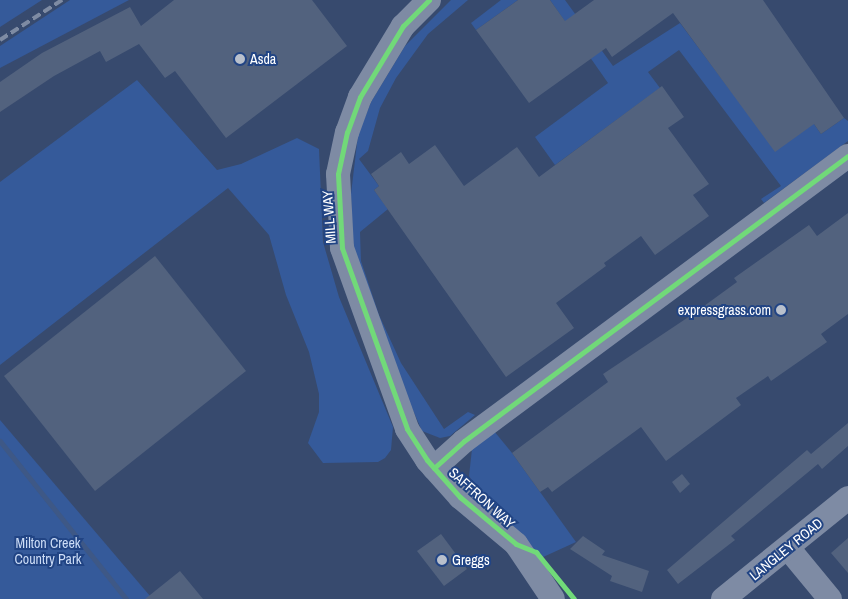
<!DOCTYPE html>
<html>
<head>
<meta charset="utf-8">
<style>
  body { margin:0 }
  #map { position:relative; width:848px; height:599px; overflow:hidden; background:#374a6e; font-family:"Archivo Narrow",sans-serif }
  div>[style] { position:absolute }
  .green>* { inset:0; background:#355a9a }
  .stream>* { height:5px; margin:-2.5px; padding:0 2.5px; transform-origin:2.5px; border-radius:2.5px; background:#3e5886 }
  .building>* { inset:0; background:#52627e }
  .minor>* { height:24px; margin:-12px; padding:0 12px; transform-origin:12px; border-radius:12px; background:#7e8ba4 }
  .rail>* { height:4px; margin-top:-2px; transform-origin:0; background:repeating-linear-gradient(90deg,#7e8ba3 0 9px,transparent 0 13px) }
  .cycleway>* { height:5px; margin:-2.5px; padding:0 2.5px; transform-origin:2.5px; border-radius:2.5px; background:#71d979 }
  .dots>* { width:14px; height:14px; translate:-50% -50%; box-sizing:border-box; border:2px solid #214484; border-radius:50% }
  span { translate:-50% -50%; white-space:nowrap; text-align:center; line-height:1.15; -webkit-text-stroke:4px #214484; paint-order:stroke }
  .poi-label { font-size:14px; color:#fff }
  .left { translate:0 -50%; text-align:left }
  .right { translate:-100% -50%; text-align:right }
  .street-label { font-size:14px; color:#fff }
  .park-label { font-size:14px; color:#cdddf7 }
</style>
</head>
<body>
<div id="map">
  <div class="green">
    <i style="clip-path:polygon(0 0,42px 0,0 27px)"></i>
    <i style="clip-path:polygon(70px 0,129px 0,0 68px,0 46px)"></i>
    <i style="clip-path:polygon(451px 0,468px 0,428px 34px,396px 78px,380px 108px,368px 151px,359px 159px,379px 186px,374px 190px,388px 209px,360px 232px,361px 261px,379px 315px,401px 363px,444px 429px,468px 412px,475px 415px,450px 436px,440px 438px,422px 431px,391px 360px,353px 248px,351px 194px,358px 135px,371px 102px,405px 46px)"></i>
    <i style="clip-path:polygon(501px 0,518px 0,476px 30px,471px 23px)"></i>
    <i style="clip-path:polygon(550px 0,565px 0,613px 66px,680px 23px,730px 90px,814px 124px,821px 134px,844px 118px,848px 121px,848px 141px,764px 203px,761px 199px,781px 186px,679px 50px,648px 72px,660px 88px,555px 165px,535px 137px,608px 83px)"></i>
    <i style="clip-path:polygon(137px 80px,217px 170px,241px 164px,297px 138px,319px 149px,323px 242px,339px 297px,393px 427px,391px 450px,385px 458px,378px 462px,323px 463px,308px 443px,319px 412px,319px 394px,309px 352px,286px 295px,269px 235px,228px 188px,0 365px,0 182px)"></i>
    <i style="clip-path:polygon(0 420px,150px 596px,152px 599px,0 599px)"></i>
    <i style="clip-path:polygon(494px 431px,512px 453px,576px 542px,541px 558px,477px 488px,469px 476px,472px 449px)"></i>
  </div>
  <div class="stream">
    <i style="left:0;top:441px;width:202px;rotate:51.4deg"></i>
  </div>
  <div class="building">
    <i style="clip-path:polygon(174px 0,312px 0,347px 46px,226px 138px,175px 71px,165px 78px,139px 44px,106px 62px,100px 51px,54px 76px,0 112px,0 82px,42px 53px,130px 7px,141px 26px)"></i>
    <i style="clip-path:polygon(518px 0,550px 0,565px 21px,594px 0,763px 0,844px 118px,821px 134px,814px 124px,775px 152px,673px 13px,612px 57px,606px 48px,529px 103px,476px 30px)"></i>
    <i style="clip-path:polygon(662px 86px,684px 117px,668px 128px,709px 184px,693px 195px,709px 216px,655px 255px,641px 236px,604px 263px,606px 266px,556px 303px,574px 328px,506px 377px,374px 190px,379px 186px,371px 174px,401px 152px,409px 164px,435px 145px,464px 186px,517px 147px,539px 177px)"></i>
    <i style="clip-path:polygon(848px 213px,848px 314px,821px 334px,827px 342px,771px 381px,768px 376px,736px 398px,741px 405px,666px 461px,641px 427px,552px 492px,548px 487px,540px 492px,512px 453px,608px 382px,603px 374px,693px 314px,737px 282px,734px 278px,809px 225px,817px 236px)"></i>
    <i style="clip-path:polygon(155px 256px,246px 371px,95px 491px,4px 376px)"></i>
    <i style="clip-path:polygon(848px 423px,848px 446px,822px 469px,818px 464px,731px 536px,735px 540px,678px 584px,667px 570px,807px 450px,811px 454px)"></i>
    <i style="clip-path:polygon(682px 474px,690px 484px,680px 493px,672px 482px)"></i>
    <i style="clip-path:polygon(441px 534px,467px 569px,444px 586px,417px 551px)"></i>
    <i style="clip-path:polygon(583px 536px,605px 551px,602px 555px,649px 571px,642px 592px,610px 581px,612px 576px,570px 549px)"></i>
    <i style="clip-path:polygon(848px 538px,848px 573px,831px 553px)"></i>
    <i style="clip-path:polygon(180px 571px,203px 599px,145px 599px)"></i>
  </div>
  <div class="minor">
    <i style="left:429px;top:0;width:37px;rotate:135deg"></i>
    <i style="left:403px;top:26px;width:83px;rotate:121.2deg"></i>
    <i style="left:360px;top:97px;width:37px;rotate:110deg"></i>
    <i style="left:347px;top:132px;width:43px;rotate:102.1deg"></i>
    <i style="left:338px;top:174px;width:74px;rotate:86.9deg"></i>
    <i style="left:342px;top:248px;width:192px;rotate:70.2deg"></i>
    <i style="left:407px;top:429px;width:37px;rotate:57deg"></i>
    <i style="left:427px;top:460px;width:50px;rotate:48.3deg"></i>
    <i style="left:460px;top:497px;width:73px;rotate:40deg"></i>
    <i style="left:516px;top:544px;width:66px;rotate:56.1deg"></i>
    <i style="left:434px;top:468px;width:40px;rotate:-42deg"></i>
    <i style="left:464px;top:441px;width:478px;rotate:-36.6deg"></i>
    <i style="left:788px;top:548px;width:66px;rotate:50.5deg"></i>
    <i style="left:723px;top:599px;width:161px;rotate:-38.9deg"></i>
  </div>
  <div class="rail">
    <i style="left:0;top:40px;width:74px;rotate:-32.8deg"></i>
  </div>
  <div class="cycleway">
    <i style="left:429px;top:0;width:37px;rotate:135deg"></i>
    <i style="left:403px;top:26px;width:83px;rotate:121.2deg"></i>
    <i style="left:360px;top:97px;width:37px;rotate:110deg"></i>
    <i style="left:347px;top:132px;width:43px;rotate:102.1deg"></i>
    <i style="left:338px;top:174px;width:74px;rotate:86.9deg"></i>
    <i style="left:342px;top:248px;width:192px;rotate:70.2deg"></i>
    <i style="left:407px;top:429px;width:37px;rotate:57deg"></i>
    <i style="left:427px;top:460px;width:50px;rotate:48.3deg"></i>
    <i style="left:460px;top:497px;width:73px;rotate:40deg"></i>
    <i style="left:516px;top:544px;width:22px;rotate:22deg"></i>
    <i style="left:536px;top:552px;width:60px;rotate:51deg"></i>
    <i style="left:434px;top:468px;width:40px;rotate:-42deg"></i>
    <i style="left:464px;top:441px;width:478px;rotate:-36.6deg"></i>
  </div>
  <div class="dots">
    <i style="left:240px;top:59px;background:#b9c0cc"></i>
    <i style="left:781px;top:310px;background:#b9c0cc"></i>
    <i style="left:442px;top:560px;background:#b9c0cc"></i>
  </div>
  <div class="poi-label">
    <span class="left" style="left:250px;top:59px">Asda</span>
    <span class="right" style="left:771px;top:310px">expressgrass.com</span>
    <span class="left" style="left:452px;top:560px">Greggs</span>
  </div>
  <div class="street-label">
    <span style="left:329px;top:217px;rotate:-94deg">MILL WAY</span>
    <span style="left:482px;top:498px;rotate:42deg">SAFFRON WAY</span>
    <span style="left:786px;top:549px;rotate:-39deg">LANGLEY ROAD</span>
  </div>
  <div class="park-label">
    <span style="left:48px;top:551px">Milton Creek<br>Country Park</span>
  </div>
</div>
</body>
</html>
